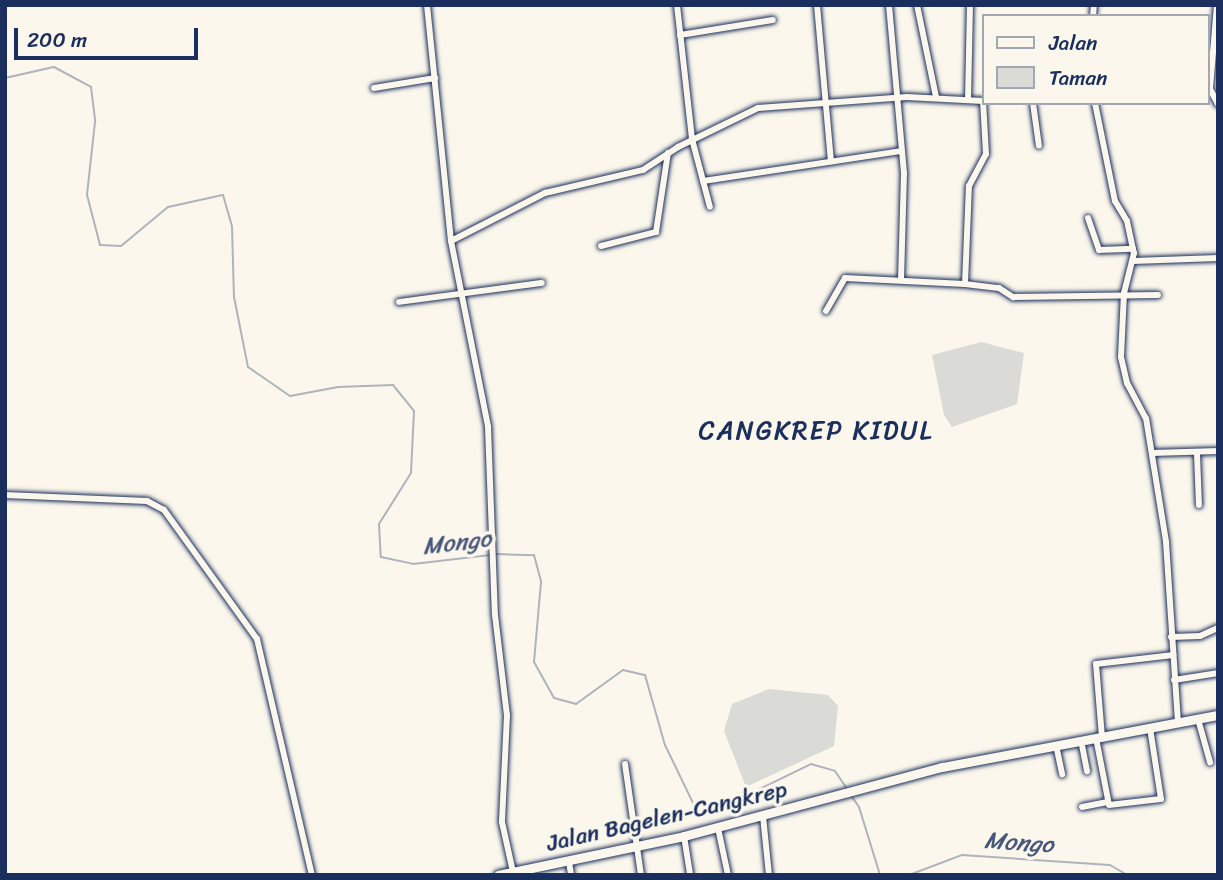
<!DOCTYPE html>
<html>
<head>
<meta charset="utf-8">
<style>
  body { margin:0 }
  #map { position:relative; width:1223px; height:880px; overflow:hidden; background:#fbf7ec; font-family:Sriracha,sans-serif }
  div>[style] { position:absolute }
  .green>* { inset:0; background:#dadad7 }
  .stream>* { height:2px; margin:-1px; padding:0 1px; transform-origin:1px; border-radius:1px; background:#afb3bb }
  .roads { filter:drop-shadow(0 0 2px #1b2f5e) drop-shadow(0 0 2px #1b2f5e) }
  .minor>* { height:6px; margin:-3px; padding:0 3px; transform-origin:3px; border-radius:3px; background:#fbf7ec }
  .secondary>* { height:9px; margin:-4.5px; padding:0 4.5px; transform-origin:4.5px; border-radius:4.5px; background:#fbf7ec }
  span { translate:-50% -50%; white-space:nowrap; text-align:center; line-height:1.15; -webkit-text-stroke:7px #fbf7ec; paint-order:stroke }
  .street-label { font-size:23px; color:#1b2f5e }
  .water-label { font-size:24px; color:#47577a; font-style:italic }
  .quarter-label { font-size:26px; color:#1b2f5e; letter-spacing:2px }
  .frame { position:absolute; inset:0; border:7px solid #1b2f5e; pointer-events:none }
  .legend { position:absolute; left:982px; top:14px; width:228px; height:91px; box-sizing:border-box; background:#fbf7ec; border:2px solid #a1a7b3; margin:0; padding:9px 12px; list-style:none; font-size:21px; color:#1b2f5e }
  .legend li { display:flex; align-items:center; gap:14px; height:35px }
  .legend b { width:35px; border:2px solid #a1a7b3 }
  .scale { position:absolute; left:14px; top:28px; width:184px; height:32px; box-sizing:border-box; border:4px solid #1b2f5e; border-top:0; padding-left:9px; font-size:21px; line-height:24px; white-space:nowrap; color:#1b2f5e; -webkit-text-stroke:5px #fbf7ec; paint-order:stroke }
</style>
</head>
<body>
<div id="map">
  <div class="green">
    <i style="clip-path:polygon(981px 342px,1024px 353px,1017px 404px,952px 427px,944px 415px,932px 355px)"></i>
    <i style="clip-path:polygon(769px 689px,828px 695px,838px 706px,834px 746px,746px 787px,724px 731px,732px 704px)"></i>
  </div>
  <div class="stream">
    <i style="left:5px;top:78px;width:50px;rotate:-12.7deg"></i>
    <i style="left:54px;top:67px;width:42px;rotate:28.4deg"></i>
    <i style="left:91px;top:87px;width:35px;rotate:83deg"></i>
    <i style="left:95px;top:122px;width:73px;rotate:96.3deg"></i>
    <i style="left:87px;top:195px;width:52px;rotate:75.4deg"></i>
    <i style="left:100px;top:245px;width:21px;rotate:3deg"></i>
    <i style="left:121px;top:246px;width:61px;rotate:-39.7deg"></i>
    <i style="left:168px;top:207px;width:56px;rotate:-12.3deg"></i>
    <i style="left:223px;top:195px;width:33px;rotate:74deg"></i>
    <i style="left:232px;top:227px;width:70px;rotate:88.4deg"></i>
    <i style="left:234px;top:297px;width:71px;rotate:78.7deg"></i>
    <i style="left:248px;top:367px;width:51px;rotate:34.6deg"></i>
    <i style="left:290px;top:396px;width:49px;rotate:-10.6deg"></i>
    <i style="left:338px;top:387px;width:55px;rotate:-2.1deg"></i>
    <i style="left:393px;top:385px;width:33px;rotate:51deg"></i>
    <i style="left:414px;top:411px;width:62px;rotate:92.8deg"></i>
    <i style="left:411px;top:473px;width:60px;rotate:122.1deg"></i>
    <i style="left:379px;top:524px;width:33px;rotate:87deg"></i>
    <i style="left:381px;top:557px;width:33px;rotate:12deg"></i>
    <i style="left:413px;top:564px;width:78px;rotate:-6.7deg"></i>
    <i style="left:496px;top:554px;width:38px;rotate:2deg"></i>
    <i style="left:534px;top:555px;width:28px;rotate:75deg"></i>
    <i style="left:541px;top:582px;width:80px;rotate:95deg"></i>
    <i style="left:534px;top:662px;width:41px;rotate:60.9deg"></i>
    <i style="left:554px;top:698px;width:23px;rotate:15deg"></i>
    <i style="left:576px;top:704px;width:58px;rotate:-35.9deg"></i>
    <i style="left:623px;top:670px;width:23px;rotate:13deg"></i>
    <i style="left:645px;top:675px;width:73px;rotate:74.1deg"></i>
    <i style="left:665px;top:745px;width:67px;rotate:64.2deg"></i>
    <i style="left:694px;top:805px;width:24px;rotate:12deg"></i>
    <i style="left:717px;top:810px;width:105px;rotate:-26.1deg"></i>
    <i style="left:811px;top:764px;width:25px;rotate:16deg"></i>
    <i style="left:835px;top:771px;width:22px;rotate:56deg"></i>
    <i style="left:850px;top:794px;width:16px;rotate:55deg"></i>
    <i style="left:859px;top:807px;width:71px;rotate:72.8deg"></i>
    <i style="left:909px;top:875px;width:57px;rotate:-20.7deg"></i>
    <i style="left:962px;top:855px;width:148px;rotate:3.9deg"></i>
    <i style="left:1110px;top:865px;width:20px;rotate:30deg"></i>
  </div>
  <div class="roads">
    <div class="minor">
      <i style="left:427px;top:5px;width:237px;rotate:84.2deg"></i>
      <i style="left:451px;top:241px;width:190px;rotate:78.7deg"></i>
      <i style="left:488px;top:427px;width:188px;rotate:87.9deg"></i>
      <i style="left:495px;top:615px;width:101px;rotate:83.2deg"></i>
      <i style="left:507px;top:715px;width:107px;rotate:92.7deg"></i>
      <i style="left:502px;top:822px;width:51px;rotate:77.6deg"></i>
      <i style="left:677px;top:5px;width:135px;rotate:83.6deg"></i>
      <i style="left:692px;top:139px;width:70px;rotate:75.2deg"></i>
      <i style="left:817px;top:5px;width:157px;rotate:84.9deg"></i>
      <i style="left:889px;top:5px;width:169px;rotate:84.9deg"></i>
      <i style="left:904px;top:173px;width:105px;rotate:91.6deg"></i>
      <i style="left:917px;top:5px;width:94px;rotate:78.3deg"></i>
      <i style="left:1217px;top:5px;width:84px;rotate:94.8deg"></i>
      <i style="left:1210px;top:89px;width:17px;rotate:62deg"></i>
      <i style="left:1093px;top:16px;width:11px;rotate:-85deg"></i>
      <i style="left:680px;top:35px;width:94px;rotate:-9.2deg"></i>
      <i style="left:374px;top:88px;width:62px;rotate:-9.3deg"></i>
      <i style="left:968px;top:100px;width:95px;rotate:-88.8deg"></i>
      <i style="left:1033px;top:103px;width:43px;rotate:82.1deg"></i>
      <i style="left:1095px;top:103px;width:100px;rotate:78.5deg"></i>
      <i style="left:1115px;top:201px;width:23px;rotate:59deg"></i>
      <i style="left:1127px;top:221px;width:33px;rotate:78deg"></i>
      <i style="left:1134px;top:253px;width:41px;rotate:104deg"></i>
      <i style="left:1124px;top:293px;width:64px;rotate:92.7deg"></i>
      <i style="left:1121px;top:357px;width:27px;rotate:77deg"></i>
      <i style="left:1127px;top:383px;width:40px;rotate:62deg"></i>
      <i style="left:1146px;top:418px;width:126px;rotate:80.8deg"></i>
      <i style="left:1166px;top:542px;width:181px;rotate:86.2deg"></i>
      <i style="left:703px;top:181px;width:200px;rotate:-8.6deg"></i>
      <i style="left:1088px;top:218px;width:34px;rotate:71deg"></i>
      <i style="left:1099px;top:250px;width:34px;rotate:-2deg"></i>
      <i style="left:451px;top:241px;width:106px;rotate:-27.1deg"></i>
      <i style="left:545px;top:193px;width:101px;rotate:-13.2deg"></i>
      <i style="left:643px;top:170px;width:42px;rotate:-33.3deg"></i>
      <i style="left:678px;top:147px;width:89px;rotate:-26deg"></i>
      <i style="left:758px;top:108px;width:149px;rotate:-4.2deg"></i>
      <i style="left:907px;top:97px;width:76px;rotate:3deg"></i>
      <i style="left:601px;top:246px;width:57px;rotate:-14.3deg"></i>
      <i style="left:656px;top:232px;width:80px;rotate:-81.4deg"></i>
      <i style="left:1133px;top:261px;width:85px;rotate:-2deg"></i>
      <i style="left:965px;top:284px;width:34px;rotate:7deg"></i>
      <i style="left:999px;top:288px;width:17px;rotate:33deg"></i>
      <i style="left:1013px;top:297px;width:145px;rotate:-0.8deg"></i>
      <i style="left:399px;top:302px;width:144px;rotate:-7.6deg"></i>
      <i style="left:826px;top:311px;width:38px;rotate:-60deg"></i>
      <i style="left:845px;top:278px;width:120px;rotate:2.9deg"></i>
      <i style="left:965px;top:284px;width:98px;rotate:-87.7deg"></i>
      <i style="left:969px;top:186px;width:36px;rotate:-62deg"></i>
      <i style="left:986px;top:154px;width:53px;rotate:-93.2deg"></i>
      <i style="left:1152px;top:453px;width:66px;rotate:-1.7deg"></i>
      <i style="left:1197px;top:454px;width:51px;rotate:87.8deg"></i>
      <i style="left:5px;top:495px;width:142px;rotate:2.4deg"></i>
      <i style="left:147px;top:501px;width:19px;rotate:28deg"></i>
      <i style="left:164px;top:510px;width:159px;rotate:54.2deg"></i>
      <i style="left:257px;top:639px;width:242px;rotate:76.9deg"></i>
      <i style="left:1171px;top:637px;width:29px;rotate:-2deg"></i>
      <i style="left:1200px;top:636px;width:20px;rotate:-24deg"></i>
      <i style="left:1174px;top:680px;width:45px;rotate:-9deg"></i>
      <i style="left:1198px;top:719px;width:45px;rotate:74.4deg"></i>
      <i style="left:1102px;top:737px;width:73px;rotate:-94.7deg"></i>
      <i style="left:1096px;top:664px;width:78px;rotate:-6.7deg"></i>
      <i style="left:1096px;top:738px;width:68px;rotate:79deg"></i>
      <i style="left:1109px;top:805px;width:52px;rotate:-6.6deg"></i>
      <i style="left:1161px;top:799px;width:72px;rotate:-98.8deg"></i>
      <i style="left:1081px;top:740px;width:32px;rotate:79deg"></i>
      <i style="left:1056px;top:745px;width:30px;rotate:78deg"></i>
      <i style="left:625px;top:764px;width:112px;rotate:81.8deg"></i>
      <i style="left:1082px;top:807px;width:26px;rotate:-11deg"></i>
      <i style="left:763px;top:816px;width:59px;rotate:84.2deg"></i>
      <i style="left:718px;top:828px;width:48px;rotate:78deg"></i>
      <i style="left:684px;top:836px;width:39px;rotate:81deg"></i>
      <i style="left:569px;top:862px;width:13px;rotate:81deg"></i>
    </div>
    <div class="secondary">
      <i style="left:498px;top:875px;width:190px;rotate:-11.8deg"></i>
      <i style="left:684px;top:836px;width:267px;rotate:-15deg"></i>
      <i style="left:942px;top:767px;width:281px;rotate:-10.7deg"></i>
    </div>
  </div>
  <div class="street-label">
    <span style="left:667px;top:817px;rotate:-13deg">Jalan Bagelen-Cangkrep</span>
  </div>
  <div class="water-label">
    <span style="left:457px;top:543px;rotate:-7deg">Mongo</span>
    <span style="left:1019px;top:843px;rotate:4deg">Mongo</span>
  </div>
  <div class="quarter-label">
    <span style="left:816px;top:431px">CANGKREP KIDUL</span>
  </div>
  <div class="frame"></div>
  <ul class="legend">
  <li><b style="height:9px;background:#fbf7ec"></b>Jalan</li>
  <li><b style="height:19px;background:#dadad7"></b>Taman</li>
  </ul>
  <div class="scale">200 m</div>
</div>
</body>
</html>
